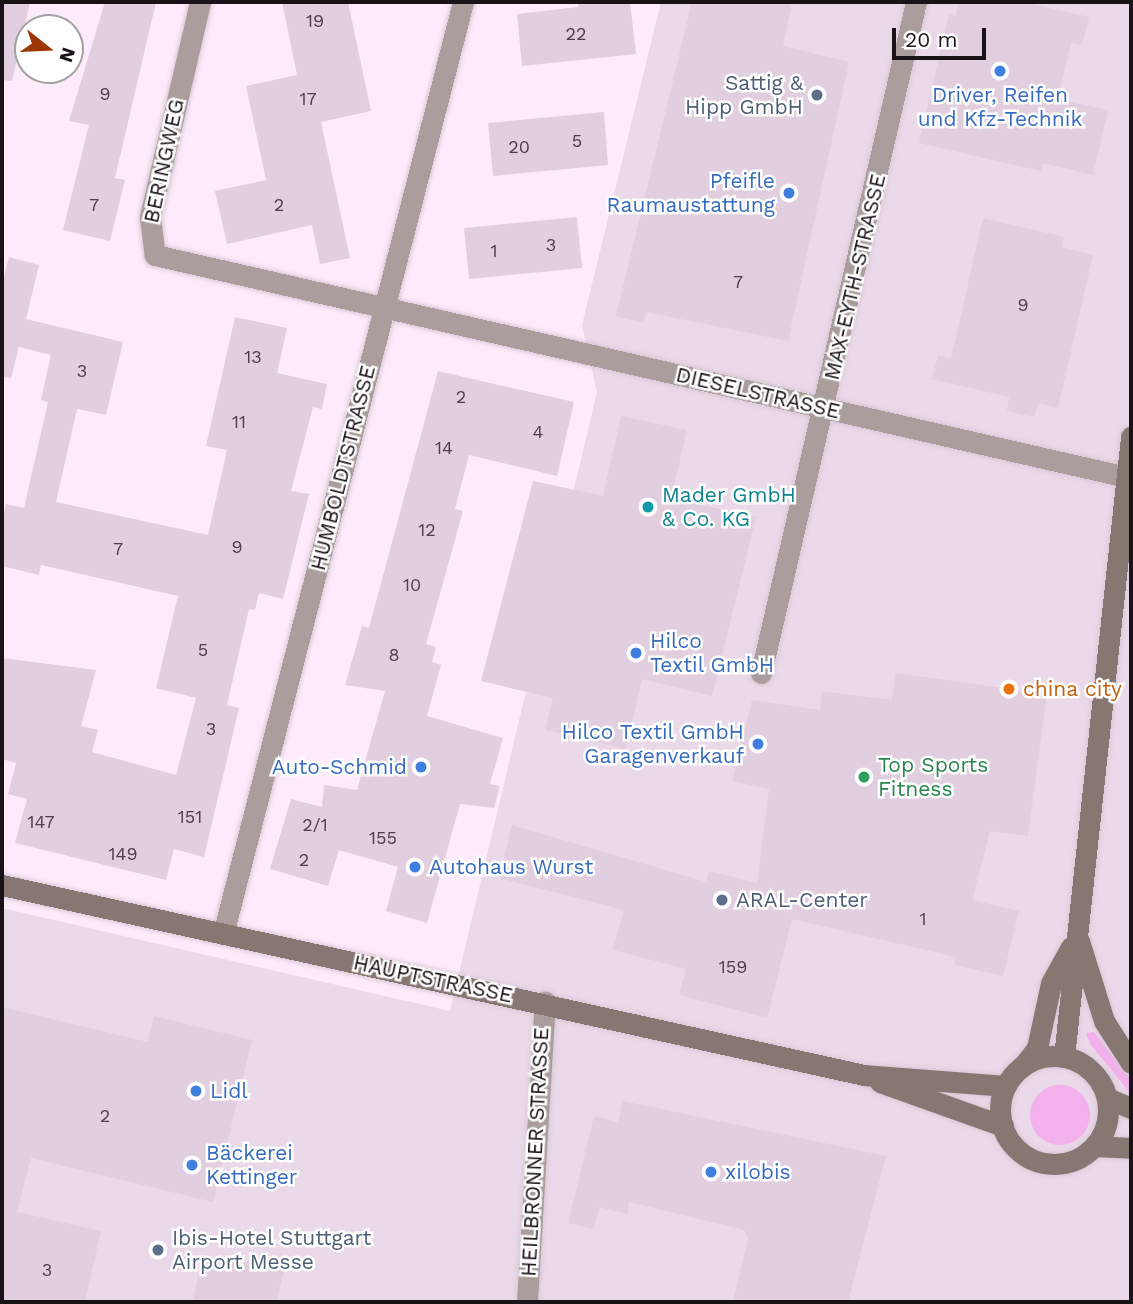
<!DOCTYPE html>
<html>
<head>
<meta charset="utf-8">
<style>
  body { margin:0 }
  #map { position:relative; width:1133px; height:1304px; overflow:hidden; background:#fdebfb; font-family:"Work Sans",sans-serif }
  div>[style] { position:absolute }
  .commercial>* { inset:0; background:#ead9e9 }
  .green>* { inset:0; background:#f2b0ec }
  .round { border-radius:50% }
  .building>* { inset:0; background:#e1cede }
  .roads { filter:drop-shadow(0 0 2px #d9c8d7) drop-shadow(0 0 2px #d9c8d7) }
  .street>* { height:21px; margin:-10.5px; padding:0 10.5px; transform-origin:10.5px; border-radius:10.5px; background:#a99e9b }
  .secondary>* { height:21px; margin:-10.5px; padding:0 10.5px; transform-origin:10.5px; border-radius:10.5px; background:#867772 }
  .secondary>.ring { margin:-10.5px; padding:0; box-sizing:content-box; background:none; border:21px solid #867772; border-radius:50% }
  .dots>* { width:19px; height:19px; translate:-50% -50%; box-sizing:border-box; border:4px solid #fefefe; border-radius:50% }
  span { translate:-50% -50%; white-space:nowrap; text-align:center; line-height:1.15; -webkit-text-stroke:5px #fefefe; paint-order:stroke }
  .number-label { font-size:18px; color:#4b414a }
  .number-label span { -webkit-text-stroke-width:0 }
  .service-label { font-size:21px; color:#4e5e75 }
  .right { translate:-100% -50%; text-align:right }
  .left { translate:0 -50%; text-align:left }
  .shop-label { font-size:21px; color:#366cbe }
  .street-label { font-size:21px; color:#191218 }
  .culture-label { font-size:21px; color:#0d838f }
  .food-label { font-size:21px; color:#c56008 }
  .leisure-label { font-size:21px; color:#27864d }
  .frame { position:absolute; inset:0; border:4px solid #191218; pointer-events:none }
  .north { position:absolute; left:14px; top:14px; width:70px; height:70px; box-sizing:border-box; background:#fefefe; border:2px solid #a2a0a2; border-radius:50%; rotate:108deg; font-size:19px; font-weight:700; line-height:28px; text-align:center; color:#191218 }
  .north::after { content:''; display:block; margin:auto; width:24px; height:32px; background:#9c3708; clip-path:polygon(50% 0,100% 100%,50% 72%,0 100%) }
  .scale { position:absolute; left:892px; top:28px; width:94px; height:32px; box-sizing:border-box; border:4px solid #191218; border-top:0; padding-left:9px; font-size:21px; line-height:24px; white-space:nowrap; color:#191218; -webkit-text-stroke:5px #fefefe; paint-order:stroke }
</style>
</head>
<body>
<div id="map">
  <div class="commercial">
    <i style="clip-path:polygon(661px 2px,1131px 2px,1131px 1302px,2px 1302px,2px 908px,450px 1011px,597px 392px,582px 325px)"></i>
  </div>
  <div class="green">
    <i style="clip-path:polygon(1094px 1032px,1131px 1080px,1131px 1094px,1090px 1044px,1086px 1033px)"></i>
    <i class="round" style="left:1030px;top:1085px;width:60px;height:60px"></i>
  </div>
  <div class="building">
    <i style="clip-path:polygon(2px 2px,30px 2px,12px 81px,2px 80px)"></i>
    <i style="clip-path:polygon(105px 2px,156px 2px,115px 178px,125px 180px,110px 241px,63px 230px,89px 125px,69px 121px)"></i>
    <i style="clip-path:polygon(282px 2px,348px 2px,371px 111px,321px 122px,350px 258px,320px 264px,312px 225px,227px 244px,215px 191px,266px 180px,246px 86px,297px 75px)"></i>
    <i style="clip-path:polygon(579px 2px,630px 2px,636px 54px,522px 66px,517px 14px,578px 7px)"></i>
    <i style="clip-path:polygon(692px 2px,792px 2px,783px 46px,849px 62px,788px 341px,646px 312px,644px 323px,616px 316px)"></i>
    <i style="clip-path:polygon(959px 2px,1024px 2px,1089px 17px,1082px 45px,1071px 43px,1058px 99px,1108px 110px,1093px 175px,1043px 163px,1041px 171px,919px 143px,949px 14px,956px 16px)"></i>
    <i style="clip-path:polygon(604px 112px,608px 165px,493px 176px,488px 123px)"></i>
    <i style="clip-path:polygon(577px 217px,582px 268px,469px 279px,464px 228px)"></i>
    <i style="clip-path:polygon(983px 218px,1064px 237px,1061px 247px,1093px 255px,1058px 408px,1038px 403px,1034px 417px,1007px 411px,1009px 397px,932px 379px,938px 355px,951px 359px)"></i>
    <i style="clip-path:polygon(9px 257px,39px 265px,26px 319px,123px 342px,106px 415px,77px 409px,56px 502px,208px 535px,227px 450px,206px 446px,235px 317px,287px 328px,277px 373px,327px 384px,322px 409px,313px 407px,291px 491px,309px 494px,283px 599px,259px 593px,255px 610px,249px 609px,227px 705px,239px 708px,204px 857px,174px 849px,166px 880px,15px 843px,27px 799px,8px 794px,16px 763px,2px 759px,2px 658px,96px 670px,81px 726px,98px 730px,92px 752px,176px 775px,196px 698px,156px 688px,178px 596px,41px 565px,39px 575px,2px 566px,2px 523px,6px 504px,24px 508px,48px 402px,41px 400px,51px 355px,19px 347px,11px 378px,2px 377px,2px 285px)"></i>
    <i style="clip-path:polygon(438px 371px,574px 402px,557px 476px,469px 455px,455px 509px,463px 511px,426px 644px,436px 647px,432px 662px,441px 665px,427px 716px,503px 738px,490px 784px,500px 786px,494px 808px,460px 804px,427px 923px,386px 911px,398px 867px,339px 850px,328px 886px,270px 869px,291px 799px,322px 807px,324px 785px,357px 790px,385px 691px,345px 685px,362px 626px,369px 628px)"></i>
    <i style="clip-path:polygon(621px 416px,687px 430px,671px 498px,756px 517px,712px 696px,642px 679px,626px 749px,545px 730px,553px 698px,481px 681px,533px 481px,603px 496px)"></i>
    <i style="clip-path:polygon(896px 673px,1047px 694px,1028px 836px,990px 831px,972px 900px,1019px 911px,1003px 976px,954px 965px,956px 957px,792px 919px,767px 1018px,679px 995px,686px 969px,613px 950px,624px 910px,499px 878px,512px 825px,706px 882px,709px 871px,757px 883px,769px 789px,732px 781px,752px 700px,820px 710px,822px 691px,892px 700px)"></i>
    <i style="clip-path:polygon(2px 1007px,148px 1042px,154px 1016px,252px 1040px,213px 1202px,31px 1158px,17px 1212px,101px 1231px,85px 1302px,2px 1302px)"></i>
    <i style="clip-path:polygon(623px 1101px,886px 1156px,848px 1302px,733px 1302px,748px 1238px,744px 1230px,629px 1202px,627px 1214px,599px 1207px,594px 1229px,568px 1223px,594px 1116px,618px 1122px)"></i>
    <i style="clip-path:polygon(224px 1256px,284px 1270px,276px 1302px,192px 1302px,201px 1266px)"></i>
  </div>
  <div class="roads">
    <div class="street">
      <i style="left:200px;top:2px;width:221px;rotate:103.1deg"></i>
      <i style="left:150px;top:217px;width:38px;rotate:83deg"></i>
      <i style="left:155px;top:255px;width:1001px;rotate:12.87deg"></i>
      <i style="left:761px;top:673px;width:689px;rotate:-76.99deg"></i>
      <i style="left:223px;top:934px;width:962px;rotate:-75.56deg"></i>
      <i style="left:527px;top:1302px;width:301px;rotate:-86.6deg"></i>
    </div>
    <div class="secondary">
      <i style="left:2px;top:885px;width:883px;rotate:12.43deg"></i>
      <i style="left:864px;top:1075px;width:142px;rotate:4.4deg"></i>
      <i style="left:1079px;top:941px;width:84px;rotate:72.6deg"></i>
      <i style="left:1104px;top:1021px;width:50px;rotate:57.3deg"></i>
      <i class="ring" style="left:1000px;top:1056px;width:87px;height:87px"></i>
      <i style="left:1064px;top:1057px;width:624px;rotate:-83.83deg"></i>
      <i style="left:1023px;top:1066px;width:23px;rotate:-52deg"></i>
      <i style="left:1037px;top:1048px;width:66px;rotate:-77.8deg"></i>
      <i style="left:1051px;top:983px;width:41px;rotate:-60.9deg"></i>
      <i style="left:880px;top:1082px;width:131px;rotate:19.7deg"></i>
      <i style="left:1107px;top:1098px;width:26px;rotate:23deg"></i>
      <i style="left:1095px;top:1146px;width:36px;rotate:3deg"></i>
    </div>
  </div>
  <div class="dots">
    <i style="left:1000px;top:71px;background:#3f7fe0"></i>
    <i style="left:817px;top:95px;background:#5c6f8a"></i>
    <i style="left:789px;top:193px;background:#3f7fe0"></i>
    <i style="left:648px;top:507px;background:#0f9aa8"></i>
    <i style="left:636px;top:653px;background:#3f7fe0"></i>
    <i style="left:1009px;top:689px;background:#e8710a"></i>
    <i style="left:758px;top:744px;background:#3f7fe0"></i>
    <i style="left:421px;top:767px;background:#3f7fe0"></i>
    <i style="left:864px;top:777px;background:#2e9e5b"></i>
    <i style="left:415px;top:867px;background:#3f7fe0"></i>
    <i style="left:722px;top:900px;background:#5c6f8a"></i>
    <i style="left:196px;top:1091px;background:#3f7fe0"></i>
    <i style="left:192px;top:1165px;background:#3f7fe0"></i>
    <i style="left:711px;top:1172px;background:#3f7fe0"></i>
    <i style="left:158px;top:1250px;background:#5c6f8a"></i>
  </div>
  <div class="number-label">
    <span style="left:315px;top:21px">19</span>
    <span style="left:576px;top:34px">22</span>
    <span style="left:105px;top:94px">9</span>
    <span style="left:308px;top:99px">17</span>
    <span style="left:577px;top:141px">5</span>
    <span style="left:519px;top:147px">20</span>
    <span style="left:94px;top:205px">7</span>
    <span style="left:279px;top:205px">2</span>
    <span style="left:551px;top:245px">3</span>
    <span style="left:494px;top:251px">1</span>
    <span style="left:738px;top:282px">7</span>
    <span style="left:1023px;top:305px">9</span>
    <span style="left:253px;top:357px">13</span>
    <span style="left:82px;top:371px">3</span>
    <span style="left:461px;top:397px">2</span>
    <span style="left:239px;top:422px">11</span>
    <span style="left:538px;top:432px">4</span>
    <span style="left:444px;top:448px">14</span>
    <span style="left:427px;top:530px">12</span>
    <span style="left:237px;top:547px">9</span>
    <span style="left:118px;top:549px">7</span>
    <span style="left:412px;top:585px">10</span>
    <span style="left:203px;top:650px">5</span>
    <span style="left:394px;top:655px">8</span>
    <span style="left:211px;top:729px">3</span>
    <span style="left:190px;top:817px">151</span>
    <span style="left:41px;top:822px">147</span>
    <span style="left:315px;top:825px">2/1</span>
    <span style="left:383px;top:838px">155</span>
    <span style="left:123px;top:854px">149</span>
    <span style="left:304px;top:860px">2</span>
    <span style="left:923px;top:919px">1</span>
    <span style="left:733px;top:967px">159</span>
    <span style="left:105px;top:1116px">2</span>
    <span style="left:47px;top:1270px">3</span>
  </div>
  <div class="service-label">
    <span class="right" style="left:803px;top:95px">Sattig &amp;<br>Hipp GmbH</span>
    <span class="left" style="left:736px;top:900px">ARAL-Center</span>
    <span class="left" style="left:172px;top:1250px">Ibis-Hotel Stuttgart<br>Airport Messe</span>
  </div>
  <div class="shop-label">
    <span style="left:1000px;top:107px">Driver, Reifen<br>und Kfz-Technik</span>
    <span class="right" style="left:775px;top:193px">Pfeifle<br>Raumaustattung</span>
    <span class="left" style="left:650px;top:653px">Hilco<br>Textil GmbH</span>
    <span class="right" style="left:744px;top:744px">Hilco Textil GmbH<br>Garagenverkauf</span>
    <span class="right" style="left:407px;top:767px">Auto-Schmid</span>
    <span class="left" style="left:429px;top:867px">Autohaus Wurst</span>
    <span class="left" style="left:210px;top:1091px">Lidl</span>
    <span class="left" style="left:206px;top:1165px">Bäckerei<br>Kettinger</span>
    <span class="left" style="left:725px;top:1172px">xilobis</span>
  </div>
  <div class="street-label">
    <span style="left:164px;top:161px;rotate:-78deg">BERINGWEG</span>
    <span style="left:855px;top:277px;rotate:-77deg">MAX-EYTH-STRASSE</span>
    <span style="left:758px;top:393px;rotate:13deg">DIESELSTRASSE</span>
    <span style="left:343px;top:468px;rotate:-76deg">HUMBOLDTSTRASSE</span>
    <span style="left:433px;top:979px;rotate:12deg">HAUPTSTRASSE</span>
    <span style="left:535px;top:1152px;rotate:-87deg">HEILBRONNER STRASSE</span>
  </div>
  <div class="culture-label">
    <span class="left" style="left:662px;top:507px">Mader GmbH<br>&amp; Co. KG</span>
  </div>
  <div class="food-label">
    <span class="left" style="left:1023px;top:689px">china city</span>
  </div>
  <div class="leisure-label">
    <span class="left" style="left:878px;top:777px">Top Sports<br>Fitness</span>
  </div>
  <div class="frame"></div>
  <div class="north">N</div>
  <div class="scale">20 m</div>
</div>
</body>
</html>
